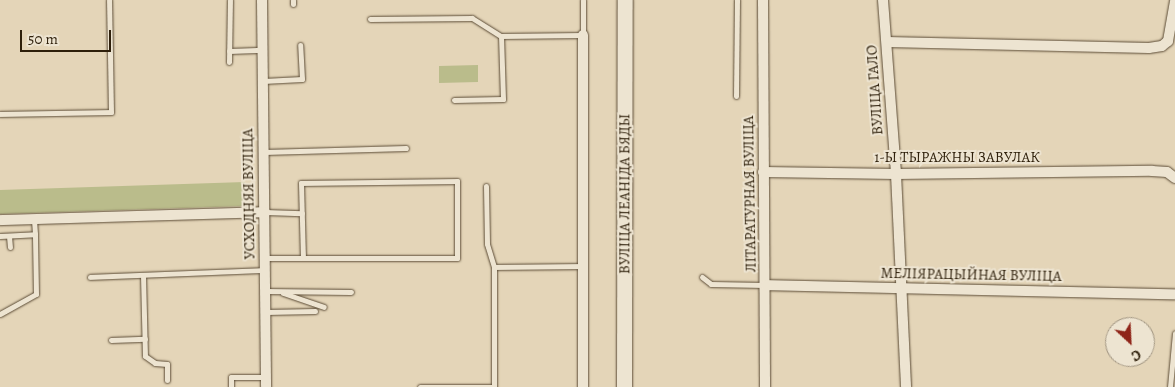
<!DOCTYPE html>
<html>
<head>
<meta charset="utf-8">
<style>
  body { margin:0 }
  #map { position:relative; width:1175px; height:387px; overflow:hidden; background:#e4d5b8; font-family:Alegreya,serif }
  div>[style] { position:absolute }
  .green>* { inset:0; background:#babc8b }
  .roads { filter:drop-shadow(0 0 1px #5c4c36) drop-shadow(0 0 1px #5c4c36) }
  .service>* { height:5px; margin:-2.5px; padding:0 2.5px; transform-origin:2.5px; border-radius:2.5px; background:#ede4d1 }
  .minor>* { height:10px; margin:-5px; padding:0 5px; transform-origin:5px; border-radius:5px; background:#ede4d1 }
  .secondary>* { height:15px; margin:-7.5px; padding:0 7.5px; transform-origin:7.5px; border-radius:7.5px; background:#ede4d1 }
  span { translate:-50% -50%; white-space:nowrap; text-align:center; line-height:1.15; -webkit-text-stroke:4px #ede4d1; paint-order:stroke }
  .street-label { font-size:15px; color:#2e1f0a }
  .north { position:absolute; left:1105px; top:317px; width:50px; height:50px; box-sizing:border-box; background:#ede4d1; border:1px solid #a19581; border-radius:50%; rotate:155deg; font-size:14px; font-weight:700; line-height:20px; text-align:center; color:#2e1f0a }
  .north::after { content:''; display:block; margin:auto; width:18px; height:22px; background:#8f2418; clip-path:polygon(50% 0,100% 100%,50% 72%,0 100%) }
  .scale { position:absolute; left:20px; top:30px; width:91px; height:22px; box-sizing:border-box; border:2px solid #2e1f0a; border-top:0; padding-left:6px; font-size:15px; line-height:18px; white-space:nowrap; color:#2e1f0a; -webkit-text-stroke:4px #ede4d1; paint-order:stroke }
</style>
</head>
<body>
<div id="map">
  <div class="green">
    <i style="clip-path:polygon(478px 65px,478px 82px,439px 83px,439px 66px)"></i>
    <i style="clip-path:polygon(245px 182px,246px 206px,0 214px,0 190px)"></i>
  </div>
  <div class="roads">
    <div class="service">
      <i style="left:293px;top:0;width:4px;rotate:90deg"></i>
      <i style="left:370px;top:19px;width:102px;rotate:-0.6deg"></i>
      <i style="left:472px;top:18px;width:34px;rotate:32deg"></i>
      <i style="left:501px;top:36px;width:82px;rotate:-0.7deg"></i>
      <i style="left:583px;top:35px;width:35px;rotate:-90deg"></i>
      <i style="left:229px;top:51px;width:35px;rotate:-2deg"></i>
      <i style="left:229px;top:62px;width:62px;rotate:-89.1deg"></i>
      <i style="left:263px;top:81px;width:39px;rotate:-3deg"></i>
      <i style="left:302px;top:79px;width:34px;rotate:-93deg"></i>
      <i style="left:736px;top:96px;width:96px;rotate:-89.4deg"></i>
      <i style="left:454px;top:100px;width:49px;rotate:-1.2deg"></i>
      <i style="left:503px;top:99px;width:63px;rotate:-91.8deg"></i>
      <i style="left:0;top:114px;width:111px;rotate:-1deg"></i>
      <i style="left:111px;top:112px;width:112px;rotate:-91deg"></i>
      <i style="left:264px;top:152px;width:142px;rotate:-1.6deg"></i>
      <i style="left:486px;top:186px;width:58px;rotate:89deg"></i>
      <i style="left:487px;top:244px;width:24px;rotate:73deg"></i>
      <i style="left:265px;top:212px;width:37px;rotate:2deg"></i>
      <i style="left:0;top:236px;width:35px;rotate:-3deg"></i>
      <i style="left:35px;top:234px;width:15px;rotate:-94deg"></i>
      <i style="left:9px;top:236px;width:11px;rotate:85deg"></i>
      <i style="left:265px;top:258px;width:192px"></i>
      <i style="left:457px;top:258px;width:77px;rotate:-90deg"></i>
      <i style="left:457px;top:181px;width:156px;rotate:179.3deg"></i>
      <i style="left:301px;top:183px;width:75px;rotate:88.5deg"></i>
      <i style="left:143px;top:275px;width:81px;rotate:88.6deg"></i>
      <i style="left:145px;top:356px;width:12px;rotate:35deg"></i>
      <i style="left:155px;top:363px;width:12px;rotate:5deg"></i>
      <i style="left:167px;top:364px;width:16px;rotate:90deg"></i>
      <i style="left:90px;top:277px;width:175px;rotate:-2.3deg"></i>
      <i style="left:702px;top:277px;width:11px;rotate:38deg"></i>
      <i style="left:711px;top:284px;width:54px;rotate:1.1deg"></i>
      <i style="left:265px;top:291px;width:86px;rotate:0.7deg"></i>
      <i style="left:283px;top:293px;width:43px;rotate:18.9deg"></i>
      <i style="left:266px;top:312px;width:49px;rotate:-1.2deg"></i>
      <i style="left:0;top:314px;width:41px;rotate:-29.1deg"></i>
      <i style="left:36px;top:294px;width:60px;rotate:-91deg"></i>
      <i style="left:111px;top:340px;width:34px;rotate:-2deg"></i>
      <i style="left:231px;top:387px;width:10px;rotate:-90deg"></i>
      <i style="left:231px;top:377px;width:34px"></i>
      <i style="left:420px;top:387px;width:74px"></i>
      <i style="left:494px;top:387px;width:120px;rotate:-90deg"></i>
      <i style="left:494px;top:267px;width:89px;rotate:-0.6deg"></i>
      <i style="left:1170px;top:387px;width:54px;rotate:-84.7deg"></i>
    </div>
    <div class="minor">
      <i style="left:262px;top:0;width:387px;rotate:89.4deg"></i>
      <i style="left:763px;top:0;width:387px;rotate:89.7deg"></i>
      <i style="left:883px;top:0;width:174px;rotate:85.7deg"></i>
      <i style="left:896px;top:174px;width:213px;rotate:87.3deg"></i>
      <i style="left:887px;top:42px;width:262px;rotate:1.3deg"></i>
      <i style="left:1149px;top:48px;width:13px;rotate:-9deg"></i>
      <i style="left:1162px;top:46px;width:8px;rotate:-40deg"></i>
      <i style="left:1168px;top:41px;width:40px;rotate:-80deg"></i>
      <i style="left:763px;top:172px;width:133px;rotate:0.9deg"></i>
      <i style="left:896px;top:174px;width:256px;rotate:-0.7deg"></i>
      <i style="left:1152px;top:171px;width:15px;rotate:4deg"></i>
      <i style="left:1167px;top:172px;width:10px;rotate:37deg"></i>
      <i style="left:0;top:220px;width:265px;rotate:-1.7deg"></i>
      <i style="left:766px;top:285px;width:409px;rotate:1.3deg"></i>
      <i style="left:583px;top:387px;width:352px;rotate:-90deg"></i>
    </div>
    <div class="secondary">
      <i style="left:624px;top:387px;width:387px;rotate:-89.9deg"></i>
    </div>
  </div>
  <div class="street-label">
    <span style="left:875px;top:90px;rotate:-94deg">ВУЛІЦА ГАЛО</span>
    <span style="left:957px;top:158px">1-Ы ТЫРАЖНЫ ЗАВУЛАК</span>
    <span style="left:249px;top:194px;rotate:-91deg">УСХОДНЯЯ ВУЛІЦА</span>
    <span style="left:625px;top:194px;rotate:-90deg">ВУЛІЦА ЛЕАНІДА БЯДЫ</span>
    <span style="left:750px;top:194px;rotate:-91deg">ЛІТАРАТУРНАЯ ВУЛІЦА</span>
    <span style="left:971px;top:275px;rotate:1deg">МЕЛІЯРАЦЫЙНАЯ ВУЛІЦА</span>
  </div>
  <div class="north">С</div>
  <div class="scale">50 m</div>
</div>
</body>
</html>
